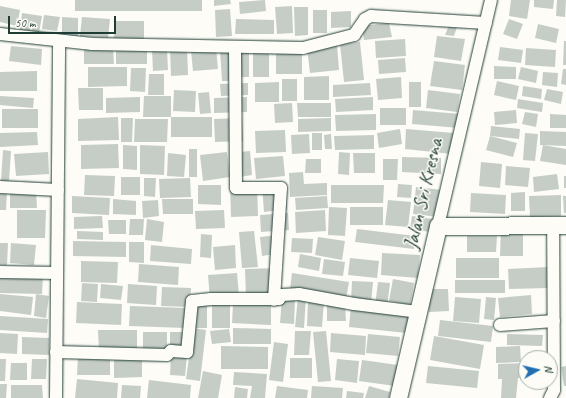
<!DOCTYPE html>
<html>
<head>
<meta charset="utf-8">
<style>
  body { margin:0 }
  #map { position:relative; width:566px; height:398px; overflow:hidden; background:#fdfcf7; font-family:Caveat,sans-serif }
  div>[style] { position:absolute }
  .building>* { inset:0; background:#c6cdc7 }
  .roads { filter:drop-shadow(0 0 1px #1f3d34) drop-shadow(0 0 1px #1f3d34) }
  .street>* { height:12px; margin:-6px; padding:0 6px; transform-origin:6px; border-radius:6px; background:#fdfcf7 }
  .secondary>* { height:17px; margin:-8.5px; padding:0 8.5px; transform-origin:8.5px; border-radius:8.5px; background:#fdfcf7 }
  span { translate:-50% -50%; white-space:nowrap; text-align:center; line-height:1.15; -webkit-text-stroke:3px #fdfcf7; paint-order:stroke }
  .street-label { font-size:20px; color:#1f3d34 }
  .north { position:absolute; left:518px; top:350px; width:40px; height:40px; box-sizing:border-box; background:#fdfcf7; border:1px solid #a4b0a9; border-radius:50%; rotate:82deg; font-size:11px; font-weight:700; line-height:16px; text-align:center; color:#1f3d34 }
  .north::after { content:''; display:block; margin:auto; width:14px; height:18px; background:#1f6fb2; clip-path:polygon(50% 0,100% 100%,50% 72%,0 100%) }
  .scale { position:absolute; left:8px; top:16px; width:108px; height:18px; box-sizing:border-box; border:2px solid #1f3d34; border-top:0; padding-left:5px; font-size:12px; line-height:14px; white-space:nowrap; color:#1f3d34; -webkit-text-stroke:3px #fdfcf7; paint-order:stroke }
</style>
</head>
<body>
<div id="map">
  <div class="building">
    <i style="clip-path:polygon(75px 0,202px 0,202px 11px,75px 11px)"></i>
    <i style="clip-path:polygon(214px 0,230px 0,231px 4px,214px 6px)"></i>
    <i style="clip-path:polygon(265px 0,266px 11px,240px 14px,239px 2px)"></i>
    <i style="clip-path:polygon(511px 0,530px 0,527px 19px,509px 16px)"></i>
    <i style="clip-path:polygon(534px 0,554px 0,553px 9px,534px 7px)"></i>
    <i style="clip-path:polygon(557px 0,566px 0,565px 17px,556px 16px)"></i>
    <i style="clip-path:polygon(0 6px,20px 10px,17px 26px,0 22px)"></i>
    <i style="clip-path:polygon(292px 6px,293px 33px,277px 34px,275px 7px)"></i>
    <i style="clip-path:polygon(294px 7px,308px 7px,308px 35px,295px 36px)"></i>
    <i style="clip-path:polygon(230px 9px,232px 36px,216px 37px,215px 10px)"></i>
    <i style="clip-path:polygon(313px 10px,327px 10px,327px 33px,313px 33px)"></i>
    <i style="clip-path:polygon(351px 11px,351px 27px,331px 28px,331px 12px)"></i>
    <i style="clip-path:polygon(22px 13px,42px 16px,39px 33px,20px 30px)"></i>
    <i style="clip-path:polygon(44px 15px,60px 17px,57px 31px,42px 29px)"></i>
    <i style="clip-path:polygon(62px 17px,78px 18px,78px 37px,62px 37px)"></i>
    <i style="clip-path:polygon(82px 17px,110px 19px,108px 38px,80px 36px)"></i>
    <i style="clip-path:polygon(236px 19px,274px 20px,274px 34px,235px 34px)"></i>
    <i style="clip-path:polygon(509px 19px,523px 24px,517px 39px,503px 34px)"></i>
    <i style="clip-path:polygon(115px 21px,144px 21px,144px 40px,114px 39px)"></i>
    <i style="clip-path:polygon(389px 23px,392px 37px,364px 40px,362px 26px)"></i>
    <i style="clip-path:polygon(450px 23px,458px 24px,454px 36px,445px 35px)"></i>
    <i style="clip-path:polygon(538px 24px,559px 29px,556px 43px,535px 38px)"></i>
    <i style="clip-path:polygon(437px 36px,465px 39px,461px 61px,434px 57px)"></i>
    <i style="clip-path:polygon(405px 39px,406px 56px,376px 58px,375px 41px)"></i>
    <i style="clip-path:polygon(564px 41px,566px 41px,566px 65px,563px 65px)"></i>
    <i style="clip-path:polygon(360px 42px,364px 80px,344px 82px,340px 44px)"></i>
    <i style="clip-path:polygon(337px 45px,339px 70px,310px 73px,307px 48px)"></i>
    <i style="clip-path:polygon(11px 46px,42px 49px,41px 65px,9px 61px)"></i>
    <i style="clip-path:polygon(84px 47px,113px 47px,114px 64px,84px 64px)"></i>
    <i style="clip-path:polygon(116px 47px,147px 47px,147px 64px,116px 64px)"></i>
    <i style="clip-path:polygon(187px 47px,188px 75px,171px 76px,170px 48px)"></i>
    <i style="clip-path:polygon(500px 47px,523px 50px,521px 63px,498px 60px)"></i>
    <i style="clip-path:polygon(216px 48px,218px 69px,193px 71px,191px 51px)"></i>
    <i style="clip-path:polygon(253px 48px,269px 49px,269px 77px,253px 77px)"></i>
    <i style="clip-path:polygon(526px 48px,556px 50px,555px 67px,525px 65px)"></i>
    <i style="clip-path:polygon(167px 49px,168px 70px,153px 71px,152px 50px)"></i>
    <i style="clip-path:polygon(220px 49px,229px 49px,231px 81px,222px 81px)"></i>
    <i style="clip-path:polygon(232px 49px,249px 49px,249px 77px,233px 77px)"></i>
    <i style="clip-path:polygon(276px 52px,302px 52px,302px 74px,276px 74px)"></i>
    <i style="clip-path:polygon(405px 58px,406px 72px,379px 74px,378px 60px)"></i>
    <i style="clip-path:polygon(434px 61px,465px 65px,462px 90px,430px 86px)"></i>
    <i style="clip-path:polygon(494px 66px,516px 67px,516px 79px,494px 79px)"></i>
    <i style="clip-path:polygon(88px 67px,127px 67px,127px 86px,88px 87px)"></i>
    <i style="clip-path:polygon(521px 67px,538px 71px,536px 83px,518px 79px)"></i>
    <i style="clip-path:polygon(131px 68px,146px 68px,145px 92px,130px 91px)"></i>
    <i style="clip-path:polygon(563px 69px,566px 69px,566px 85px,561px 84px)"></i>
    <i style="clip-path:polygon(37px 71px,37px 91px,0 91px,0 72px)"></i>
    <i style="clip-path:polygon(543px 72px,558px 73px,557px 87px,542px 85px)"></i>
    <i style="clip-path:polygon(149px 74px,164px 74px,164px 95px,148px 95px)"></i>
    <i style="clip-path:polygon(329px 76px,329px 100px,304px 100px,304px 77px)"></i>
    <i style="clip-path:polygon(401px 77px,402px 98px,378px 100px,376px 79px)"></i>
    <i style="clip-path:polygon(282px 79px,297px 79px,297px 101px,282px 101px)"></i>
    <i style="clip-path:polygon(497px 81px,519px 86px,516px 100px,494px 95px)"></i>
    <i style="clip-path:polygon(279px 82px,279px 102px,255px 102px,255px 83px)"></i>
    <i style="clip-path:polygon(409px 82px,421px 82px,421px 107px,409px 107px)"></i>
    <i style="clip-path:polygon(248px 83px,248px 95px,221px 96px,220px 84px)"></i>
    <i style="clip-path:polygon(370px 83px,371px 95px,333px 97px,333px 85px)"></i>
    <i style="clip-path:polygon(523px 86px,542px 89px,541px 99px,522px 96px)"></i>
    <i style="clip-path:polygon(78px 88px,103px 88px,103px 110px,79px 110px)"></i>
    <i style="clip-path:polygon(547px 89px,563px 92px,561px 104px,544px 100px)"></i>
    <i style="clip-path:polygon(174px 90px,196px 91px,195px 112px,173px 111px)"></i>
    <i style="clip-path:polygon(428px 90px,460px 94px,457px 112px,426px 108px)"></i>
    <i style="clip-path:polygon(209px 92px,211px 113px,200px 114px,198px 93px)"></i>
    <i style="clip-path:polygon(0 96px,34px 98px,33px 108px,0 105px)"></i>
    <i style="clip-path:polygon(144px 96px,171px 96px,171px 117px,143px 117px)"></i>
    <i style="clip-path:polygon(140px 97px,140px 112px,106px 113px,106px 98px)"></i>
    <i style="clip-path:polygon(247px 97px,247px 112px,214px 113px,214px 98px)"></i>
    <i style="clip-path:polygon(373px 97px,373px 110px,336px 112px,335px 99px)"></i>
    <i style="clip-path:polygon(518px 99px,543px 103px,542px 112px,517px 108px)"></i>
    <i style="clip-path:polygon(292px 103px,293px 122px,275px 123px,274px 104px)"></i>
    <i style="clip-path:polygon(297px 103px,331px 103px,331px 117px,298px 117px)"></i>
    <i style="clip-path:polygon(380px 108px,406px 108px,406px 125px,380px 125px)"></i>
    <i style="clip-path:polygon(2px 109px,38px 109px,38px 128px,2px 128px)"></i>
    <i style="clip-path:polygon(413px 110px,460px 114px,459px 128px,412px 124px)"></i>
    <i style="clip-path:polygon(516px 110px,517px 123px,495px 125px,494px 112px)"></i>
    <i style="clip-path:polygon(525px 112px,538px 114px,536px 127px,522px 124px)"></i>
    <i style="clip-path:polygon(376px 114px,376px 130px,336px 131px,335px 115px)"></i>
    <i style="clip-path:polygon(550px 114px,566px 115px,566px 128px,550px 128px)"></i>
    <i style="clip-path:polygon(118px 117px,119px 140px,78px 141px,78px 119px)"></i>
    <i style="clip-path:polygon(171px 117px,212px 117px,212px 137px,171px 137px)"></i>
    <i style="clip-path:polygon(121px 118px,133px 118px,132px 142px,121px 142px)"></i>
    <i style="clip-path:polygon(242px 118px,243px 141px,215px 142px,214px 119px)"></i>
    <i style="clip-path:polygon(331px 118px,331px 131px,298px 132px,298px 119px)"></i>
    <i style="clip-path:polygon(135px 119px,168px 119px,167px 142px,134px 142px)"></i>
    <i style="clip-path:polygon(491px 126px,520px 129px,519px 139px,490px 136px)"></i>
    <i style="clip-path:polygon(400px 129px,402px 144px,379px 148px,377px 133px)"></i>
    <i style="clip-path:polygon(406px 129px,454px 133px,452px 154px,405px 149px)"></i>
    <i style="clip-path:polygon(285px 130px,286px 152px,256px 153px,255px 131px)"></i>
    <i style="clip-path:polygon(540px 131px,566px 132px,566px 146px,540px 145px)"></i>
    <i style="clip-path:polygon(37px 132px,38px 145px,0 147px,0 133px)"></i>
    <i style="clip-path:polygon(312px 133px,322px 133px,322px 150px,312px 150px)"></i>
    <i style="clip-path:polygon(525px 133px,538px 134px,535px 161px,523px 160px)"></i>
    <i style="clip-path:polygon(309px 134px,310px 153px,292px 154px,291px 135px)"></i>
    <i style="clip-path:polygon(331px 134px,332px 149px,325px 149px,324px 135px)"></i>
    <i style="clip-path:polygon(374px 135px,374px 149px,335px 150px,334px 136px)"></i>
    <i style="clip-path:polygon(490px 136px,517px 143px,513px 157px,486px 150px)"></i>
    <i style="clip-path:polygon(118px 144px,119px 168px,81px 169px,81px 145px)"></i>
    <i style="clip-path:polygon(123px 145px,137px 146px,137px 170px,123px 169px)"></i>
    <i style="clip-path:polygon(140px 145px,165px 146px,164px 175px,140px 174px)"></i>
    <i style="clip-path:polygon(543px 145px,566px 149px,566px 165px,540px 161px)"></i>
    <i style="clip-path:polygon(189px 149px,197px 149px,197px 177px,189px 177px)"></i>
    <i style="clip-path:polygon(3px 150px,11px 151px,9px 181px,1px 181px)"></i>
    <i style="clip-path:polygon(250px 151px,252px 175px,233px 178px,230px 153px)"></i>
    <i style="clip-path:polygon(48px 152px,49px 174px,16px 176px,14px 154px)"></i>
    <i style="clip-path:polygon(227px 152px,230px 177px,203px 181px,200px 155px)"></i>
    <i style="clip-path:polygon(339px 152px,350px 153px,349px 175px,338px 174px)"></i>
    <i style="clip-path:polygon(168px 153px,186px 155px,184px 177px,167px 176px)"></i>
    <i style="clip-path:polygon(353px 153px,375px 153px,375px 173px,354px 173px)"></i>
    <i style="clip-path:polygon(283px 156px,285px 176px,256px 179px,254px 158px)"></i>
    <i style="clip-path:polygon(402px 157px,441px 158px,441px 174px,402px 172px)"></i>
    <i style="clip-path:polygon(306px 159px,321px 159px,321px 173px,305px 173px)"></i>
    <i style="clip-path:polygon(383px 159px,398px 159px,397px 180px,383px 180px)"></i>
    <i style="clip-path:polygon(481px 162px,502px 164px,500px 188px,479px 186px)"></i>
    <i style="clip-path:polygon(506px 166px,530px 168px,528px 187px,505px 185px)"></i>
    <i style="clip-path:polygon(303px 172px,304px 184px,327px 183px,327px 195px,290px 197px,289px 173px)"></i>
    <i style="clip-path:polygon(557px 174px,559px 189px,534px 192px,533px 177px)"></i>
    <i style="clip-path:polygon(85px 175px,115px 176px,114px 196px,84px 195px)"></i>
    <i style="clip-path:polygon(564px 176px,566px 176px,566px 188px,564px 188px)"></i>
    <i style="clip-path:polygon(121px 177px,140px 177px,140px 195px,121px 195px)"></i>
    <i style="clip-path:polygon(144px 178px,156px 178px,155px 197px,144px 196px)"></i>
    <i style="clip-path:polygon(190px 178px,191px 197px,160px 198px,159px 179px)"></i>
    <i style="clip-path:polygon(285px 184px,287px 209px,264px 212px,262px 186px)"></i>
    <i style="clip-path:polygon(398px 184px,412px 185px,411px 198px,397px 197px)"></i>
    <i style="clip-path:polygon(198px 185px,221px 185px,221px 205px,198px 204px)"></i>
    <i style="clip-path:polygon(230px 185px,257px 185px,258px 216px,231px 217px)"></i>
    <i style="clip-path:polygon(331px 185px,384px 185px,383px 203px,331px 203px)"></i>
    <i style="clip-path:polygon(416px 187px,442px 190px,439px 217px,413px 214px)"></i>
    <i style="clip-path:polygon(0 190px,7px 190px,6px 210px,0 210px)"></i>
    <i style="clip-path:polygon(10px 190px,36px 190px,37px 208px,10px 208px)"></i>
    <i style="clip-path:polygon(525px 192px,525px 211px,511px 211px,511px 193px)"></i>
    <i style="clip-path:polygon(471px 193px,506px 195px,505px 214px,470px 212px)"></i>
    <i style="clip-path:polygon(561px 195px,561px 216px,530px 217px,529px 196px)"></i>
    <i style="clip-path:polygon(72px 196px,110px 198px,109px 215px,72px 213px)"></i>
    <i style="clip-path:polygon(327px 196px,328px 208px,296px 210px,295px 198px)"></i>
    <i style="clip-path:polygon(563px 196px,566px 196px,566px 213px,564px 213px)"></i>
    <i style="clip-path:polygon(113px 199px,136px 201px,136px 215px,113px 214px)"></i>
    <i style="clip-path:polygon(162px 199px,193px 199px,193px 214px,163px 214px)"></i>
    <i style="clip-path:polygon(158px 200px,159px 216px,143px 218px,142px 201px)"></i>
    <i style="clip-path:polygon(388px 200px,411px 202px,408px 227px,385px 225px)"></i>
    <i style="clip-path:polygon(329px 207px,347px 208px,345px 236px,328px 235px)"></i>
    <i style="clip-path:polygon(350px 207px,383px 207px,383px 225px,350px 225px)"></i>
    <i style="clip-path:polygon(17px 210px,46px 210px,45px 238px,17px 238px)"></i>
    <i style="clip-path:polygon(224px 210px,225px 228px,196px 229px,195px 211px)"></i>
    <i style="clip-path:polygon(325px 210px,326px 231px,296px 233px,295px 212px)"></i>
    <i style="clip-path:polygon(288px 213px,289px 230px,261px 232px,260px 215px)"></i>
    <i style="clip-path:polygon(102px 216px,103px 228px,74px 229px,74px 217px)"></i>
    <i style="clip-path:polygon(412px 216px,433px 219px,431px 232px,410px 229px)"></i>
    <i style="clip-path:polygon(130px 219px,144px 219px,143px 235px,129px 235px)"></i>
    <i style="clip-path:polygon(147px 219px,164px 222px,162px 242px,145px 240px)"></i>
    <i style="clip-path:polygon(108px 220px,126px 220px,126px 234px,109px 234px)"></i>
    <i style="clip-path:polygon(501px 227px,523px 227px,523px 256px,500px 256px)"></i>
    <i style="clip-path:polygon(357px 229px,415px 236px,414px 249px,355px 242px)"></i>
    <i style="clip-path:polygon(77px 231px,103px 232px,103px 240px,77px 239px)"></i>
    <i style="clip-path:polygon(254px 231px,258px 267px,242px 268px,239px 232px)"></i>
    <i style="clip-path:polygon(201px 234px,212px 235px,211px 258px,200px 257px)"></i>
    <i style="clip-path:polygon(279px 235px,281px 253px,262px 256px,260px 237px)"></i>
    <i style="clip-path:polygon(467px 236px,497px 236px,496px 252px,467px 252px)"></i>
    <i style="clip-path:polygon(318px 237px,345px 241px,342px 260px,315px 255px)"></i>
    <i style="clip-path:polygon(292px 238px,313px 239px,312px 253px,291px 252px)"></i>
    <i style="clip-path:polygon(73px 241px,126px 242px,126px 257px,73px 256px)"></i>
    <i style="clip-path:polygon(129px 242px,144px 242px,144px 263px,129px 262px)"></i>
    <i style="clip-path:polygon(0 243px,8px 243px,7px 265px,0 265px)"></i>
    <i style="clip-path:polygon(11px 243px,36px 245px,34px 265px,10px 263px)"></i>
    <i style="clip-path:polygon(151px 245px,192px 249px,191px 264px,150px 261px)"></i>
    <i style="clip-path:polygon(235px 245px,236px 268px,215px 270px,213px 247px)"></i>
    <i style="clip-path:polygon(382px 253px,420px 255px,418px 278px,381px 275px)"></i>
    <i style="clip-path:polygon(300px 254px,321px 258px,319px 271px,298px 267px)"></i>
    <i style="clip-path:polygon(350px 258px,379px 261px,377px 278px,348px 275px)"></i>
    <i style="clip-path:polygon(456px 258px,499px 258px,499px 278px,456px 278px)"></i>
    <i style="clip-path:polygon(324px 259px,345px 262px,343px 276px,322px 274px)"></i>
    <i style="clip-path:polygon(81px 261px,118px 262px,117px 283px,81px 282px)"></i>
    <i style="clip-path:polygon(139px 264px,179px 267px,178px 285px,138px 282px)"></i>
    <i style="clip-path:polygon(548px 267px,548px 288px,509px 289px,508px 269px)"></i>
    <i style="clip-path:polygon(278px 268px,279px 297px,246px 298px,245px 269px)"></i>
    <i style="clip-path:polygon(237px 273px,239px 296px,210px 299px,208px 275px)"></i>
    <i style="clip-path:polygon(292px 273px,349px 282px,346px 299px,290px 290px)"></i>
    <i style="clip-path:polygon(0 275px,43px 276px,42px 294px,0 293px)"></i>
    <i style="clip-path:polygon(393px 279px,414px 283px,410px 305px,389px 301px)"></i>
    <i style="clip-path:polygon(455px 280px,505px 280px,505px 293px,455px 293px)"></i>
    <i style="clip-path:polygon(352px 281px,373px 282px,371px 304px,351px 302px)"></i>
    <i style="clip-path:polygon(378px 282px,390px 283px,387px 307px,375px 306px)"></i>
    <i style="clip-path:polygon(82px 283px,98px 284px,97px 302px,81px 301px)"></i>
    <i style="clip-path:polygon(101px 284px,123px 286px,121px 300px,100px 298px)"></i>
    <i style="clip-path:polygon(128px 284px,157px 286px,156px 305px,127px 303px)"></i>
    <i style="clip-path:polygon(162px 287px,191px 288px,190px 307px,161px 306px)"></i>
    <i style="clip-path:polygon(428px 289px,448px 289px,449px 311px,429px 312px)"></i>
    <i style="clip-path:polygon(0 294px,33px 297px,31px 315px,0 311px)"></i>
    <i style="clip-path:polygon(36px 294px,49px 296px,46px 318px,34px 316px)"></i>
    <i style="clip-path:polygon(531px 295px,532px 314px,500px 317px,498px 298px)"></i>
    <i style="clip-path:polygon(298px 297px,306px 297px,304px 328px,295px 327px)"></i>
    <i style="clip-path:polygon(455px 297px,481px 299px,479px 323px,453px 321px)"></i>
    <i style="clip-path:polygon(486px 297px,496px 298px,494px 320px,484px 319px)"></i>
    <i style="clip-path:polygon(282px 298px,295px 299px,294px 324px,280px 323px)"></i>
    <i style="clip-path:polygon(212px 300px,230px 300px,230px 328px,212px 328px)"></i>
    <i style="clip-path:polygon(308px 300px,324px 301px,322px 327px,307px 326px)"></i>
    <i style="clip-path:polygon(77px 302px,122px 304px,121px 325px,76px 323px)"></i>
    <i style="clip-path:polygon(207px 302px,207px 328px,194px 328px,194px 303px)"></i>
    <i style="clip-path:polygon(233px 304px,271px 305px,271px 325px,232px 323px)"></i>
    <i style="clip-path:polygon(327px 304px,345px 304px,346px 321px,327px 321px)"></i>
    <i style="clip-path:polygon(130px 306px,186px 308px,185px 328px,129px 326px)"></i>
    <i style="clip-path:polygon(351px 306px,409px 312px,407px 333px,349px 327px)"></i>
    <i style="clip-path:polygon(0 316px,48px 319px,47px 333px,0 330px)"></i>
    <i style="clip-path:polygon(440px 320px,493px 326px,491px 342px,438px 336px)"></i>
    <i style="clip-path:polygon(193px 328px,206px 330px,200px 381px,186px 379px)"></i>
    <i style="clip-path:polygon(233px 328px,271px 329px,271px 344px,233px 344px)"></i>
    <i style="clip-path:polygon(229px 329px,231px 342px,212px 344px,210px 331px)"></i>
    <i style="clip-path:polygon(98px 330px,137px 330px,137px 351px,99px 352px)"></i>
    <i style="clip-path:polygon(295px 331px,311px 331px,309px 355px,294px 355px)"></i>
    <i style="clip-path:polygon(326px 331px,331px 381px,318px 382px,313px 332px)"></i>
    <i style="clip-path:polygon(143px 332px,167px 332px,167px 352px,143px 352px)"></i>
    <i style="clip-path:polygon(170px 332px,185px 332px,185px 350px,170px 350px)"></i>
    <i style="clip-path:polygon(0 333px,18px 334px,17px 354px,0 353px)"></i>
    <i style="clip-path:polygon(331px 333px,366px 336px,365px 355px,330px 352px)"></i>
    <i style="clip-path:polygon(368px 334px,400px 337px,398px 356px,366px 353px)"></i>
    <i style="clip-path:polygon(507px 334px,543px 335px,542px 346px,507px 345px)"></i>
    <i style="clip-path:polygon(434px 336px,484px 345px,480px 369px,430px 360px)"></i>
    <i style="clip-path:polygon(22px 337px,49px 338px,49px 355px,22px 354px)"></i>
    <i style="clip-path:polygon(274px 342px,288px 344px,283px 382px,269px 380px)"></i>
    <i style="clip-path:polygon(221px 346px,268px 347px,268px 369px,221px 369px)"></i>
    <i style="clip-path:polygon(520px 346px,521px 362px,496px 363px,496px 347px)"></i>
    <i style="clip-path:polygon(114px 354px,142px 354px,142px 377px,114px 378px)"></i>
    <i style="clip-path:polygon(171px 354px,187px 355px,185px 376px,170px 375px)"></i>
    <i style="clip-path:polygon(78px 356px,110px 357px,110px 375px,77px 375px)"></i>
    <i style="clip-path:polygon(290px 358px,312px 358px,312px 378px,290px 378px)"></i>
    <i style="clip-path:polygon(0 359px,6px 359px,5px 381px,0 381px)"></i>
    <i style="clip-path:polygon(32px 359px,47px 359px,46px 379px,31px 379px)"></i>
    <i style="clip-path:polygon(337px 359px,359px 361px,357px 383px,335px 380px)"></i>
    <i style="clip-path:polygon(362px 360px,398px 365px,395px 386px,359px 381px)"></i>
    <i style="clip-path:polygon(11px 363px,27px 363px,27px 380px,10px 380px)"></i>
    <i style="clip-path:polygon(526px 363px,526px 378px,518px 378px,516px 398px,501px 398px,502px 379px,498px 379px,498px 364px)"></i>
    <i style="clip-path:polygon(428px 366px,479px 371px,477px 388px,426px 383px)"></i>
    <i style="clip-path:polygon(566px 366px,566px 386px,564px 386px,561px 367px)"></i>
    <i style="clip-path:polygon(203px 371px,222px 375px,218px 398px,198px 398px)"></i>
    <i style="clip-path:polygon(234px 372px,267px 374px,265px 398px,250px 398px,252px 386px,233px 385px)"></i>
    <i style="clip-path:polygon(77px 379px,118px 383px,117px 398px,75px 398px)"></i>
    <i style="clip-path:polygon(149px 380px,191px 385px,190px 398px,147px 398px)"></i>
    <i style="clip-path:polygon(0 384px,7px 384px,6px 398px,0 398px)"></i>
    <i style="clip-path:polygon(11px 385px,42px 385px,43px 398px,11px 398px)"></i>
    <i style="clip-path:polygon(122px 385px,141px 386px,140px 398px,121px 398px)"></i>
    <i style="clip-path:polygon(277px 386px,308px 390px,307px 398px,275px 398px)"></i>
    <i style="clip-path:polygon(312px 386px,343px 388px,342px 398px,311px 398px)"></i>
    <i style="clip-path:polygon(369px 386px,390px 392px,389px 398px,365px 398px)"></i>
    <i style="clip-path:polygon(235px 387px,248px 389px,247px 398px,234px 398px)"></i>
    <i style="clip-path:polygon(347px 391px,364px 393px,363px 398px,346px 398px)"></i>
  </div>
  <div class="roads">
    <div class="street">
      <i style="left:0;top:34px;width:93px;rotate:6.2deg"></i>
      <i style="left:92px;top:44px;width:211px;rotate:1.1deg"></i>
      <i style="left:303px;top:48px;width:53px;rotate:-14.3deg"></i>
      <i style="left:354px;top:35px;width:19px;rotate:-55deg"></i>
      <i style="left:365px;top:19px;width:7px;rotate:-27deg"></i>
      <i style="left:371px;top:16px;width:115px;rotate:3.5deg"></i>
      <i style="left:235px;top:47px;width:141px;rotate:89.6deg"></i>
      <i style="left:236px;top:188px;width:45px"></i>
      <i style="left:281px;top:188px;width:112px;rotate:93.6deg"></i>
      <i style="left:0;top:187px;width:58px;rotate:3deg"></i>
      <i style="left:438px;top:226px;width:232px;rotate:-76.8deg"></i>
      <i style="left:0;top:272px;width:57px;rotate:1deg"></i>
      <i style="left:500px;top:325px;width:54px;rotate:-4.2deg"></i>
      <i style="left:56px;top:352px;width:111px;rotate:1.5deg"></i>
      <i style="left:167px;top:355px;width:6px;rotate:-45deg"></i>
      <i style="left:171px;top:351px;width:16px;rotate:4deg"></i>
      <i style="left:187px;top:352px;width:51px;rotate:-84.4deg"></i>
      <i style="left:192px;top:301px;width:19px;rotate:-6deg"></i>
      <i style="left:211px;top:299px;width:68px"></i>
      <i style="left:279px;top:299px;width:5px;rotate:-53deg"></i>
      <i style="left:282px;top:295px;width:17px;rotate:-3deg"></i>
      <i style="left:299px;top:294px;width:56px;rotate:10.3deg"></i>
      <i style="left:354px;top:304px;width:64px;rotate:7.1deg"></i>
      <i style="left:56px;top:398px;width:356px;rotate:-89.5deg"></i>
      <i style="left:550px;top:398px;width:9px;rotate:-63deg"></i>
      <i style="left:554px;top:390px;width:164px;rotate:-90.3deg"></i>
    </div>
    <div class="secondary">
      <i style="left:398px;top:398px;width:177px;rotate:-76.9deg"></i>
      <i style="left:438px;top:226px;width:128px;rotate:-0.4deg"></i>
    </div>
  </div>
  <div class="street-label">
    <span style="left:423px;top:194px;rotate:-77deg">Jalan Sri Kresna</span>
  </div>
  <div class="north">N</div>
  <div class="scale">50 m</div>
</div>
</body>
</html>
